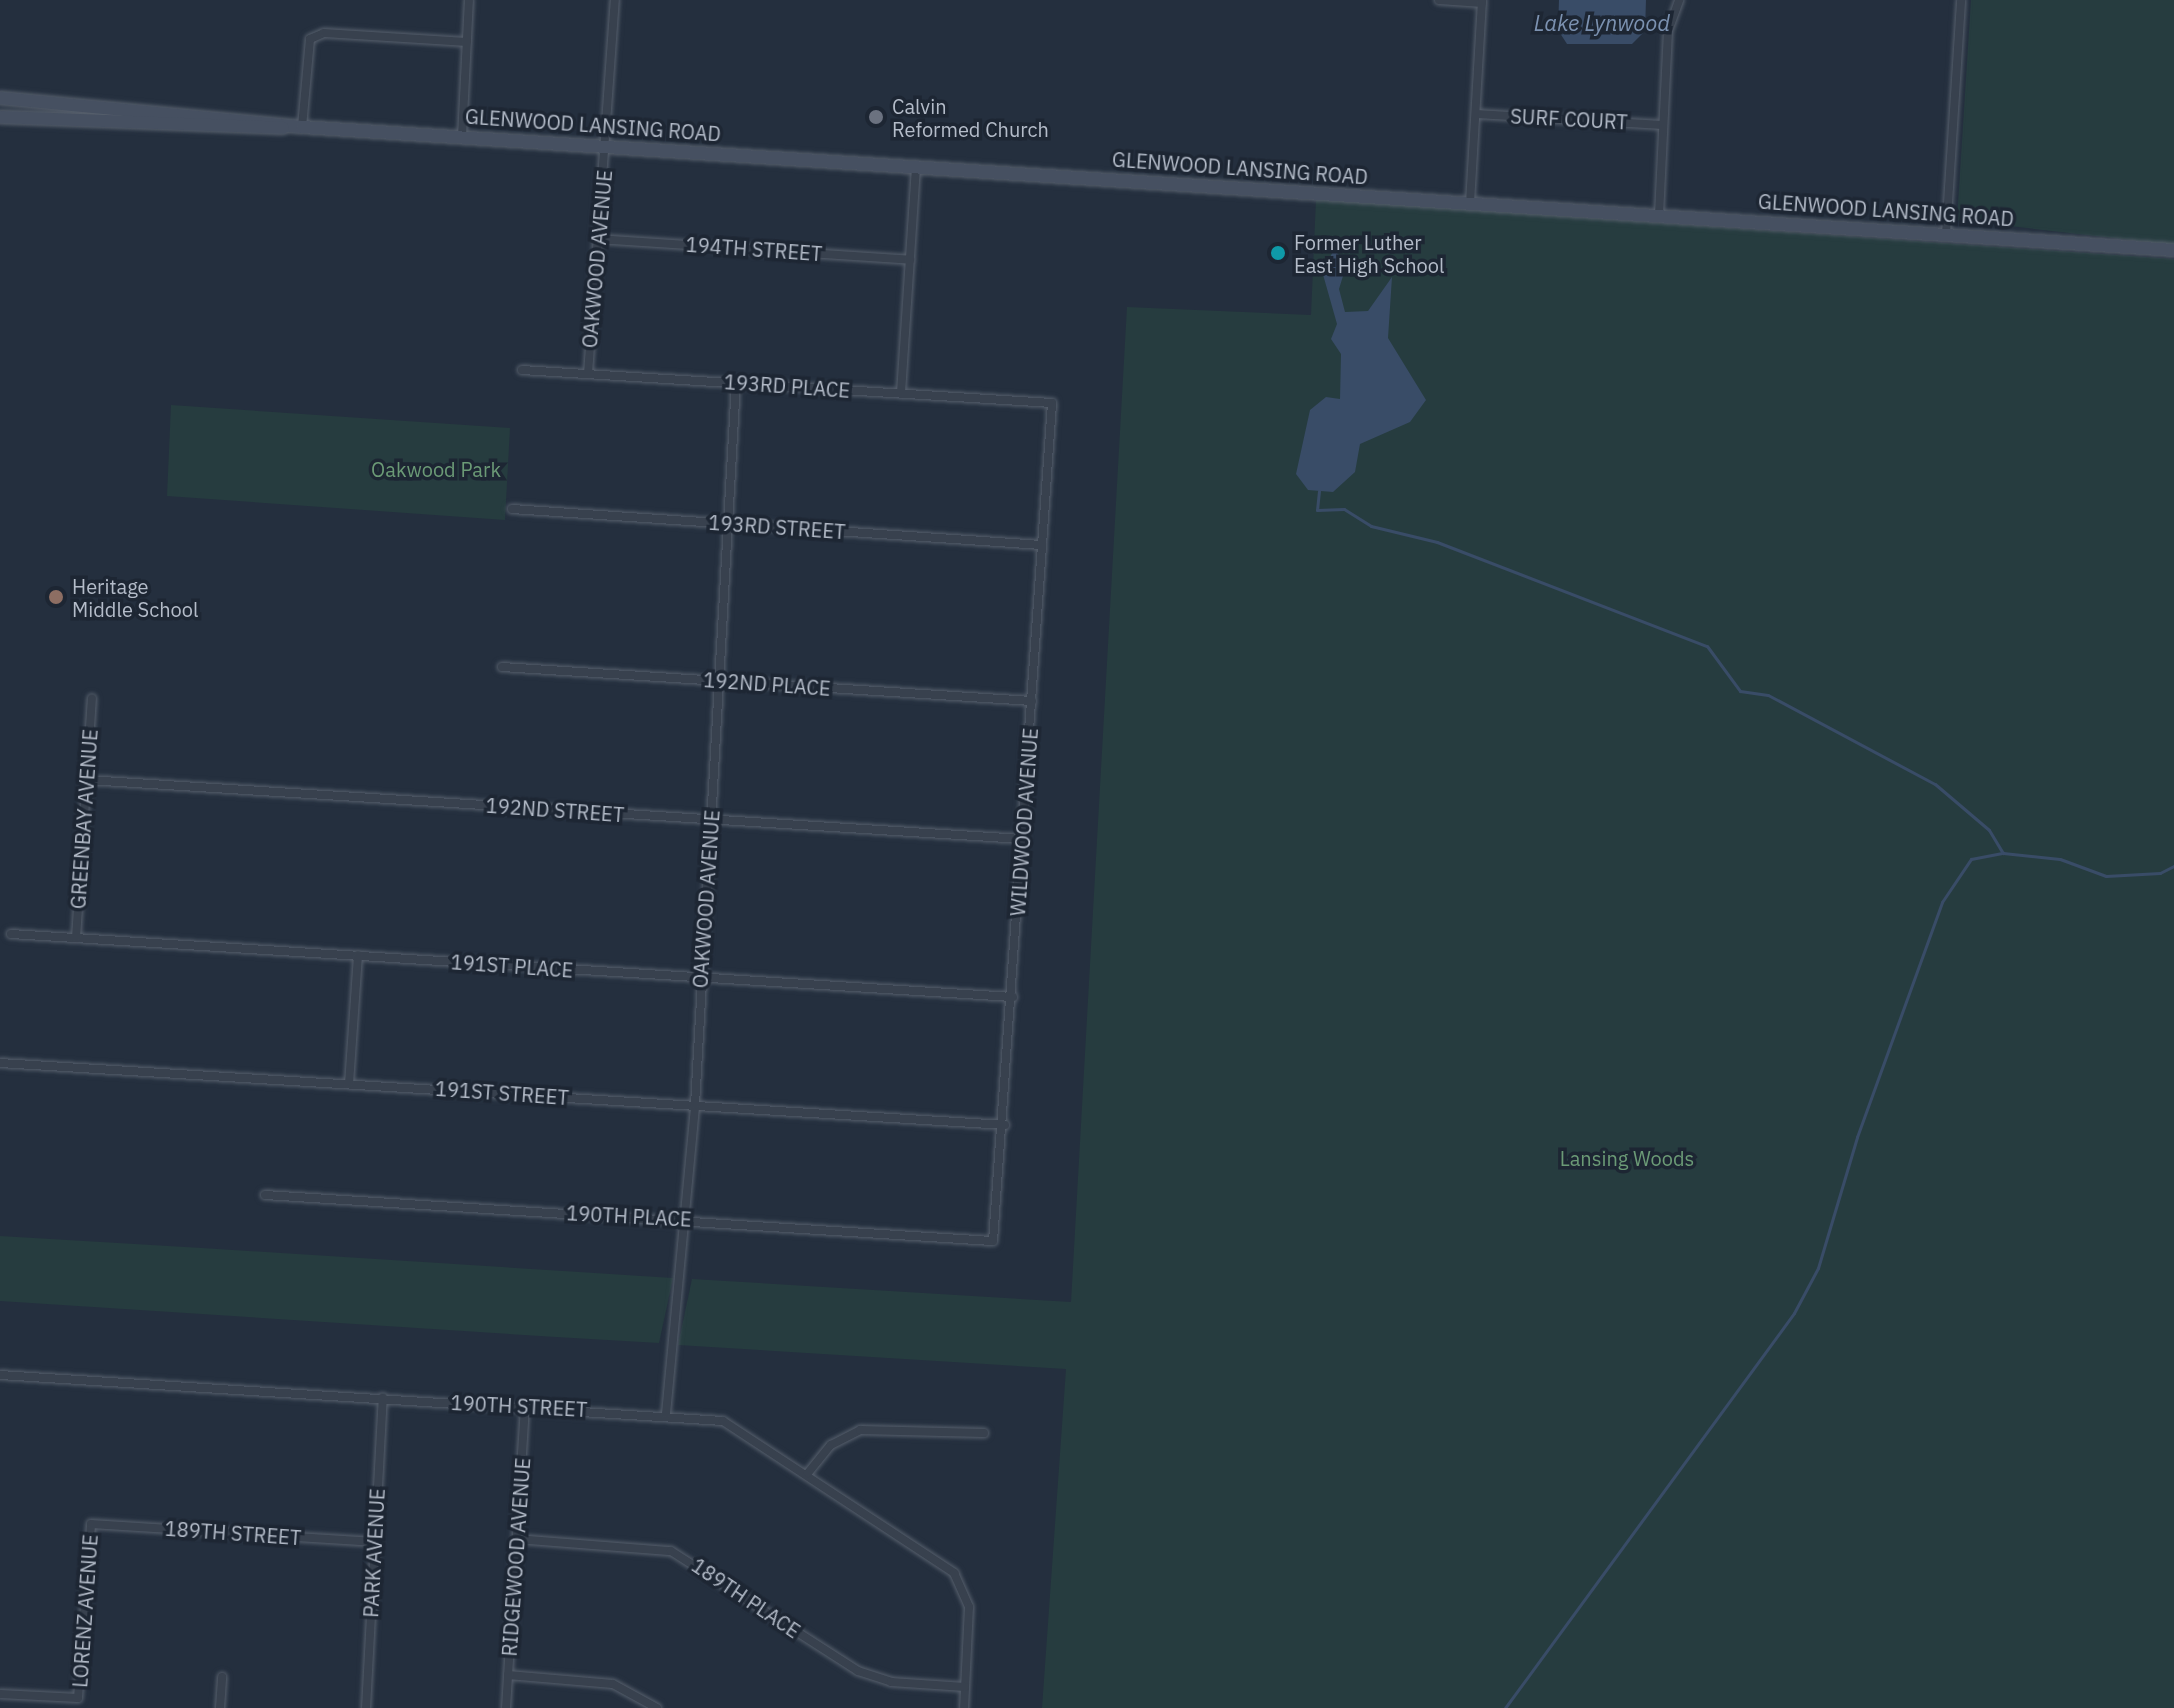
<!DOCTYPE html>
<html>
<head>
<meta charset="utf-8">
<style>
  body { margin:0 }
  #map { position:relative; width:2174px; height:1708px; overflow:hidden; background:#242f3e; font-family:"IBM Plex Sans",sans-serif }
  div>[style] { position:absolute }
  .green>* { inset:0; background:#263c3f }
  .water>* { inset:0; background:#394c67 }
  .stream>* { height:3px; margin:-1.5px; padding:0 1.5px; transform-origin:1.5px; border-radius:1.5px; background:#394c67 }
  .roads { filter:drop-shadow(0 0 2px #565f6c) drop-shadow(0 0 2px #565f6c) }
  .minor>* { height:8px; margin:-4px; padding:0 4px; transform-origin:4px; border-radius:4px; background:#38414e }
  .secondary>* { height:12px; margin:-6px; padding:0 6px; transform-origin:6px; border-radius:6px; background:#465061 }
  .dots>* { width:22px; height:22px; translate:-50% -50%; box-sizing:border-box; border:4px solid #1d2633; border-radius:50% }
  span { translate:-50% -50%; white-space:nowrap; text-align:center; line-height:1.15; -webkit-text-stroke:7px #1d2633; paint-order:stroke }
  .poi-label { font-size:20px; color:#b4bcc9 }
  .left { translate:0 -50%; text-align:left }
  .street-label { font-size:20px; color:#b4bcc9 }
  .park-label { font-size:20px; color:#6b9a76 }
  .water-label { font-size:22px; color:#7c92b1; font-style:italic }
</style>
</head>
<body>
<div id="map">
  <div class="green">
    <i style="clip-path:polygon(1971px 0,2174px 0,2174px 245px,1957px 220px)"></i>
    <i style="clip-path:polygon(1316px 199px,2174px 259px,2174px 1708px,1042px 1708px,1066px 1369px,678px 1345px,692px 1279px,1071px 1302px,1127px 307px,1311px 315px)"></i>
    <i style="clip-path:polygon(171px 405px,510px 428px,505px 520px,167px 496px)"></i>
    <i style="clip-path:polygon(0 1236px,202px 1248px,673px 1278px,659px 1343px,556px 1337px,0 1301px)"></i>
  </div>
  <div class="water">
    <i style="clip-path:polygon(1559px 0,1646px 0,1645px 31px,1632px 44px,1567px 44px,1558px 30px)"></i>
    <i style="clip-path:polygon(1334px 250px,1347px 263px,1339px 289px,1345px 312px,1368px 311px,1392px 277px,1388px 338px,1426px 400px,1410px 422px,1360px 444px,1355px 472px,1333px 492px,1308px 490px,1296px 474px,1310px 410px,1326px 397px,1340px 399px,1341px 354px,1331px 339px,1337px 324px,1322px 271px)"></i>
  </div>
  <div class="stream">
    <i style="left:1319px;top:491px;width:19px;rotate:96deg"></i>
    <i style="left:1317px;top:510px;width:27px;rotate:-2deg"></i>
    <i style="left:1344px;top:509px;width:32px;rotate:32deg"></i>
    <i style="left:1371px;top:526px;width:68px;rotate:13.6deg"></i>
    <i style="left:1437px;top:542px;width:289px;rotate:21.1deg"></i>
    <i style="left:1707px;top:646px;width:56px;rotate:53.7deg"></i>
    <i style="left:1740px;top:691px;width:28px;rotate:8deg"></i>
    <i style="left:1768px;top:695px;width:189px;rotate:28.1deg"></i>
    <i style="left:1935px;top:784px;width:71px;rotate:40.4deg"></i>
    <i style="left:1989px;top:830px;width:27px;rotate:59deg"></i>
    <i style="left:1505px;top:1708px;width:489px;rotate:-53.8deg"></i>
    <i style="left:1794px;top:1313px;width:51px;rotate:-61.9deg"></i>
    <i style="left:1818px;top:1268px;width:137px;rotate:-73.4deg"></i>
    <i style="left:1857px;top:1137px;width:250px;rotate:-70.1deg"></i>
    <i style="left:1942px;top:902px;width:52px;rotate:-56deg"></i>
    <i style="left:1971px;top:859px;width:33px;rotate:-11deg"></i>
    <i style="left:2003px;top:853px;width:57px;rotate:6deg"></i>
    <i style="left:2060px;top:859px;width:49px;rotate:20.3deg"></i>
    <i style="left:2106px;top:876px;width:54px;rotate:-3.2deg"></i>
    <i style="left:2160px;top:873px;width:16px;rotate:-27deg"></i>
  </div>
  <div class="roads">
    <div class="minor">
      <i style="left:1439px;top:0;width:43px;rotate:4deg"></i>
      <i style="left:1476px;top:114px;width:187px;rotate:3.4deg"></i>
      <i style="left:302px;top:127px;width:88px;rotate:-84.8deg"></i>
      <i style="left:310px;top:39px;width:15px;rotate:-23deg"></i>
      <i style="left:324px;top:33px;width:143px;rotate:3.6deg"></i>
      <i style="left:462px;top:137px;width:137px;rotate:-87.1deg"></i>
      <i style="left:1470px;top:203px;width:203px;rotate:-86.6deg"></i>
      <i style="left:1659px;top:215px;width:184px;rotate:-87.2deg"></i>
      <i style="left:1668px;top:31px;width:33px;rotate:-70deg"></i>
      <i style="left:1946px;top:234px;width:234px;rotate:-86.3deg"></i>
      <i style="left:597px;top:239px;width:314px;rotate:3.8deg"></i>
      <i style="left:588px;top:374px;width:375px;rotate:-85.9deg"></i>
      <i style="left:901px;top:393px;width:226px;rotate:-86.2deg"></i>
      <i style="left:512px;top:509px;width:531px;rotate:3.89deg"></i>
      <i style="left:502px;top:667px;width:531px;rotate:3.67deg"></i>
      <i style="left:87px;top:780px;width:938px;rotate:3.61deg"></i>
      <i style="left:11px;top:934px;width:1004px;rotate:3.6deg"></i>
      <i style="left:76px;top:938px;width:240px;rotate:-86.2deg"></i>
      <i style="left:0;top:1063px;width:1007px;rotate:3.53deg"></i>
      <i style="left:349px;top:1084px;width:129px;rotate:-86deg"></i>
      <i style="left:265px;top:1195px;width:729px;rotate:3.62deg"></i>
      <i style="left:993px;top:1241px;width:840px;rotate:-85.97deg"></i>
      <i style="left:1052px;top:403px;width:531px;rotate:-176.44deg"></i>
      <i style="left:0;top:1375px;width:724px;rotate:3.64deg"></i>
      <i style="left:723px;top:1421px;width:277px;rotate:33.3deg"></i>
      <i style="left:954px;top:1573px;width:37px;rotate:66deg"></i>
      <i style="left:969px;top:1607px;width:101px;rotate:92.8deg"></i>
      <i style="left:666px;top:1414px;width:310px;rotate:-84.6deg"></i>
      <i style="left:695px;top:1105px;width:723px;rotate:-86.75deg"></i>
      <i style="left:808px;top:1473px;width:36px;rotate:-51deg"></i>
      <i style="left:831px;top:1445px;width:33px;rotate:-27deg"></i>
      <i style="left:860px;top:1430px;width:124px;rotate:1.4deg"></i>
      <i style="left:517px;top:1539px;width:154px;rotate:4.5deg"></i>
      <i style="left:671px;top:1551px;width:222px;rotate:32.7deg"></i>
      <i style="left:858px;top:1671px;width:35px;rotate:18deg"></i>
      <i style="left:891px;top:1682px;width:74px;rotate:3.9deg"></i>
      <i style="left:508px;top:1675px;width:105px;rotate:4.9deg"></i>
      <i style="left:613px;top:1684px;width:50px;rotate:28.6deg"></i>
      <i style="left:0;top:1694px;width:78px;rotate:2.9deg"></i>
      <i style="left:78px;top:1698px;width:174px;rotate:-85.7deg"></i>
      <i style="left:91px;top:1524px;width:285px;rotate:3.6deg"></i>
      <i style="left:220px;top:1708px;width:31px;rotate:-86deg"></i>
      <i style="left:366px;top:1708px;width:311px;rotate:-86.9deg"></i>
      <i style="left:506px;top:1708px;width:303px;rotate:-86.4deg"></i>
    </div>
    <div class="secondary">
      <i style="left:0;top:98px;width:303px;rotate:5.5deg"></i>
      <i style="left:302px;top:127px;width:1876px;rotate:3.76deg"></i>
      <i style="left:0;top:117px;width:283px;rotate:2.2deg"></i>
    </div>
  </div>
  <div class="dots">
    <i style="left:876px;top:117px;background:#6b7280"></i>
    <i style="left:1278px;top:253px;background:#0f9aa8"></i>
    <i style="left:56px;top:597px;background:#8d6e63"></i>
  </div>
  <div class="poi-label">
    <span class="left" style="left:892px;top:118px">Calvin<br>Reformed Church</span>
    <span class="left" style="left:1294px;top:254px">Former Luther<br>East High School</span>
    <span class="left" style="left:72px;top:598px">Heritage<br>Middle School</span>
  </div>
  <div class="street-label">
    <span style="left:1569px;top:119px;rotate:3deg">SURF COURT</span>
    <span style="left:593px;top:125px;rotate:4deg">GLENWOOD LANSING ROAD</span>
    <span style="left:1240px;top:168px;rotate:4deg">GLENWOOD LANSING ROAD</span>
    <span style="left:1886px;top:210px;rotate:4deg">GLENWOOD LANSING ROAD</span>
    <span style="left:754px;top:249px;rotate:4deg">194TH STREET</span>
    <span style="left:597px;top:259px;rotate:-85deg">OAKWOOD AVENUE</span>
    <span style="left:787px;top:386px;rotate:4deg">193RD PLACE</span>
    <span style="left:777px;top:527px;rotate:4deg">193RD STREET</span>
    <span style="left:767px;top:684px;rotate:4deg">192ND PLACE</span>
    <span style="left:555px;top:810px;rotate:4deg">192ND STREET</span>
    <span style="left:84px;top:819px;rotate:-86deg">GREENBAY AVENUE</span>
    <span style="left:1024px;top:822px;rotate:-86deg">WILDWOOD AVENUE</span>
    <span style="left:706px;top:899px;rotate:-86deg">OAKWOOD AVENUE</span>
    <span style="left:512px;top:966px;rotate:4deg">191ST PLACE</span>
    <span style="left:502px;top:1093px;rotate:4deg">191ST STREET</span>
    <span style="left:629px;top:1216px;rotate:3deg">190TH PLACE</span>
    <span style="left:519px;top:1406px;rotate:3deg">190TH STREET</span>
    <span style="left:233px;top:1533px;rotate:4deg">189TH STREET</span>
    <span style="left:374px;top:1553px;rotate:-87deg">PARK AVENUE</span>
    <span style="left:516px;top:1557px;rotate:-86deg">RIDGEWOOD AVENUE</span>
    <span style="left:746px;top:1598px;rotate:34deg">189TH PLACE</span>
    <span style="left:85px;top:1611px;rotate:-86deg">LORENZ AVENUE</span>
  </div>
  <div class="park-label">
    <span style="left:436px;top:469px">Oakwood Park</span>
    <span style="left:1627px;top:1158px">Lansing Woods</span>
  </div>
  <div class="water-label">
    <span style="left:1602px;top:23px">Lake Lynwood</span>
  </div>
</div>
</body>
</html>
